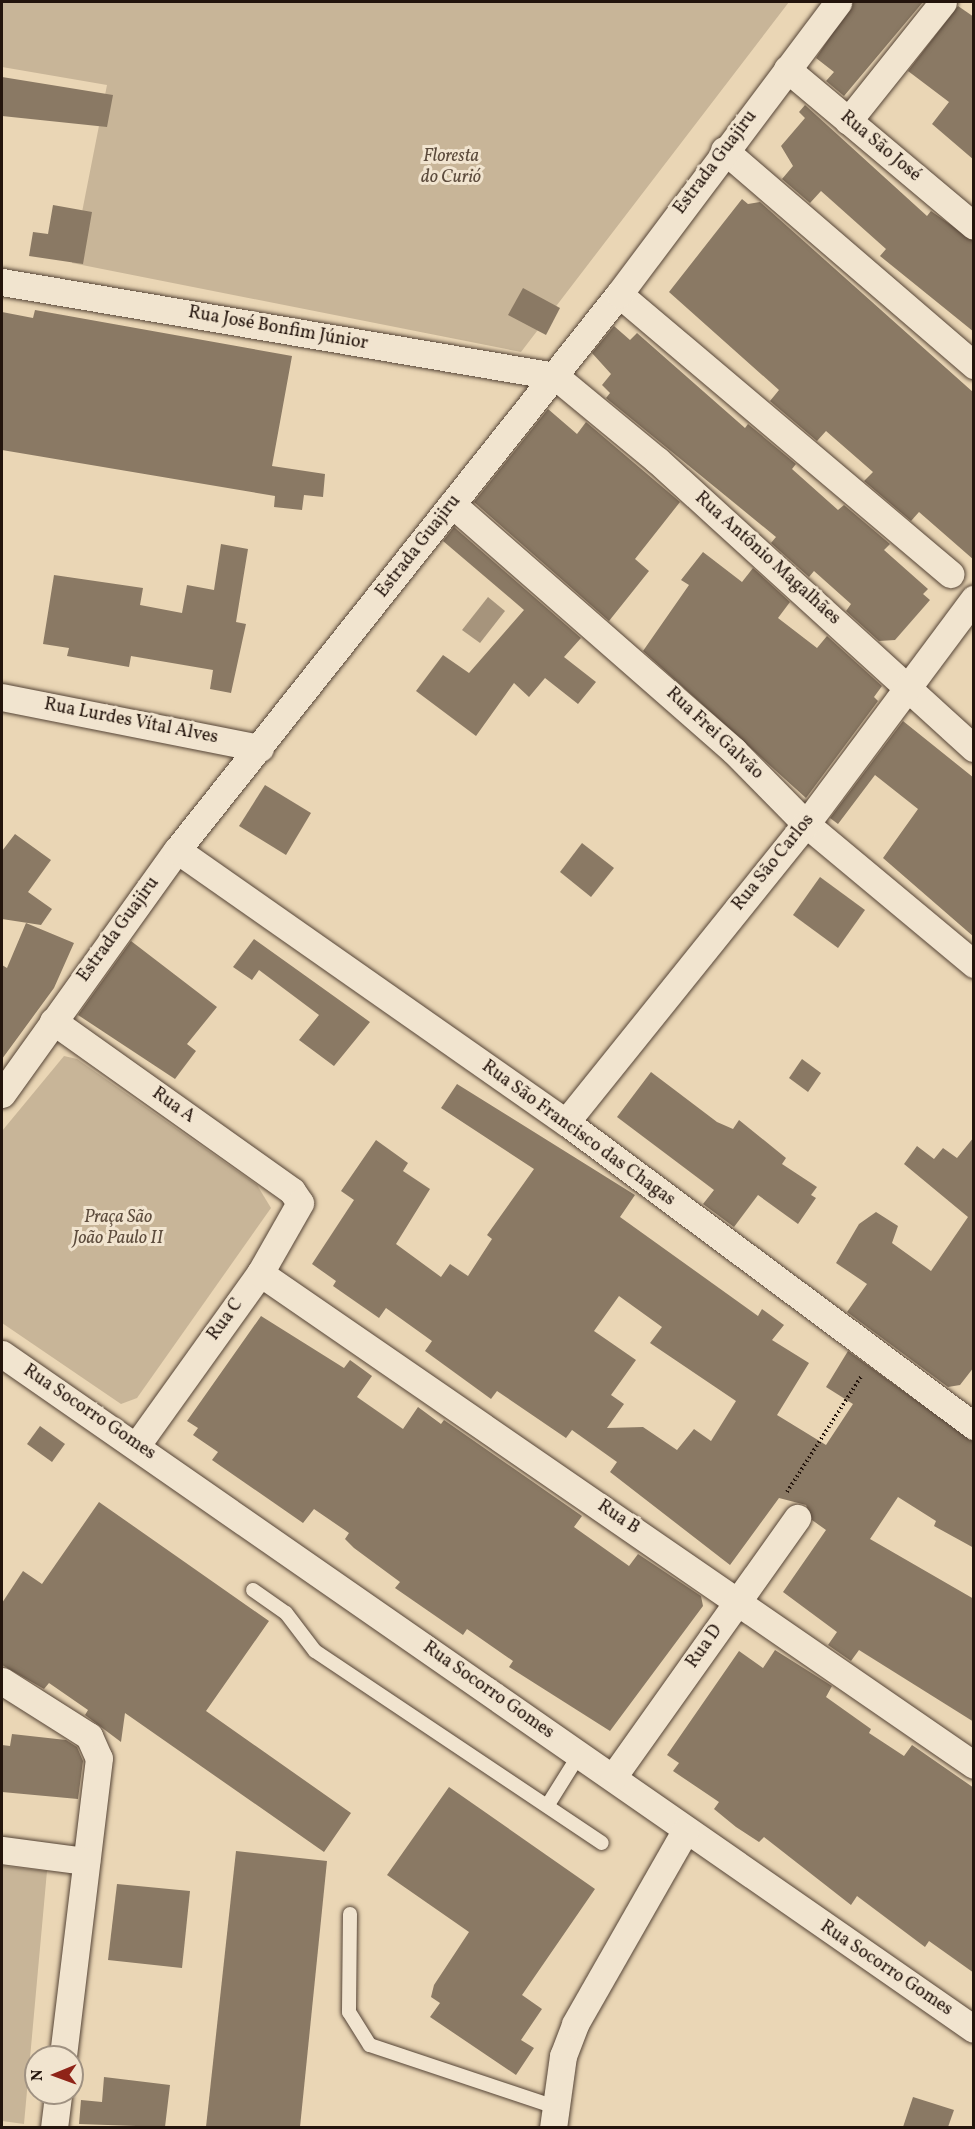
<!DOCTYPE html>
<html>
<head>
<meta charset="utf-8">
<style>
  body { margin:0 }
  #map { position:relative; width:975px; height:2129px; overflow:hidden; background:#ead6b5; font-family:Vollkorn,serif }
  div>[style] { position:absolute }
  .green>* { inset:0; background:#c8b598 }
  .water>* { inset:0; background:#a6947c }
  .building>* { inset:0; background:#8a7964 }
  .path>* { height:4px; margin-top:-2px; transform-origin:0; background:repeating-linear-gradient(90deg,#23140c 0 1.5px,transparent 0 4.5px) }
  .roads { filter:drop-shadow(0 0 2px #554436) drop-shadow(0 0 2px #554436) }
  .lane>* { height:14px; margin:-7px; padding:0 7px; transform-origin:7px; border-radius:7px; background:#f1e4cf }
  .street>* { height:27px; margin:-13.5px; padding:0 13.5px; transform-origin:13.5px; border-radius:13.5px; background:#f1e4cf }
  span { translate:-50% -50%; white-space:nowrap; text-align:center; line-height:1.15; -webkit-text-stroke:6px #f1e4cf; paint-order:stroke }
  .street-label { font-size:18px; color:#23140c }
  .park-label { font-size:18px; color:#5d4c3d; font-style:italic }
  .frame { position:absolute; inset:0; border:3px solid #23140c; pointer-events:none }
  .north { position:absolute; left:24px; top:2045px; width:60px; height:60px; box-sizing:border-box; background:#f1e4cf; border:2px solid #9f9181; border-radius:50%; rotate:269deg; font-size:16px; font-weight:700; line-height:24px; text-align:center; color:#23140c }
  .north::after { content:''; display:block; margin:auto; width:21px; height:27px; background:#8f2418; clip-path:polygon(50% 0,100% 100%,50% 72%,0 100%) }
</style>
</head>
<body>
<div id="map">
  <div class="green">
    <i style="clip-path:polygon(2px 2px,789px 2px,521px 352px,72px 263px,107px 85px,2px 67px)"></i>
    <i style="clip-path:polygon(64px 1056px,77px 1059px,257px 1185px,271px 1208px,137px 1398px,121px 1404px,2px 1323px,2px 1131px)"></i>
    <i style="clip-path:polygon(2px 1866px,47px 1871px,24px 2124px,2px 2121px)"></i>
  </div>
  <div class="water">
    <i style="clip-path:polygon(488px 597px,505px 611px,480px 643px,462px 630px)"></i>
  </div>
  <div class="building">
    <i style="clip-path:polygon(853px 2px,923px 2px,844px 96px,826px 81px,834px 72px,816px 58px)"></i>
    <i style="clip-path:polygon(958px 6px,974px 17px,974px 160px,932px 124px,949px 102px,908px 71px)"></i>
    <i style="clip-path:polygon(2px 77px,113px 95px,107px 127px,2px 116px)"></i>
    <i style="clip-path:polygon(805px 105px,927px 216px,931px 211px,974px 241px,974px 332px,880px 256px,886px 249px,821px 191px,810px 203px,782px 179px,793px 166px,781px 146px,805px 118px,799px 112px)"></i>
    <i style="clip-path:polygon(742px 199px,748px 204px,760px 202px,974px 393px,974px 560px,919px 512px,911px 521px,864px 481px,873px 472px,826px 431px,817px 441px,770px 401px,779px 390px,669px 292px)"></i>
    <i style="clip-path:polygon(53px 205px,92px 212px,83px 264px,29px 256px,33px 232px,48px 234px)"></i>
    <i style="clip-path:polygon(523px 288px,560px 308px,546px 335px,508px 315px)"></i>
    <i style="clip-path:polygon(35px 310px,292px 356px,272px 466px,325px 474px,323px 497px,304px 495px,302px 510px,274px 507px,275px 496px,2px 450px,2px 312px,33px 318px)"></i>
    <i style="clip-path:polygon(614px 326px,630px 340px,637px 333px,745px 428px,748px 424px,796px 464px,792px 469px,838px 510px,844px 505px,890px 544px,884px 550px,928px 589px,923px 594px,930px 600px,895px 640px,879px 641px,846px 611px,851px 604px,814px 571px,809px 577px,771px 543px,776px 537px,606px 398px,610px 393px,602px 385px,611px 374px,592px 353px)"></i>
    <i style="clip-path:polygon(548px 409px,577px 434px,586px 422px,680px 502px,635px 559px,649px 571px,609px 621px,474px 502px)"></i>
    <i style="clip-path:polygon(454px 527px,581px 638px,564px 657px,596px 682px,578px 704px,545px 678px,529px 697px,514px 683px,476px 736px,416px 691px,443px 655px,469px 673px,524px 610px,443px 541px)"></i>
    <i style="clip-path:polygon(221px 544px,248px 549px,236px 622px,246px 624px,231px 693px,210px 689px,213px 670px,131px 656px,129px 667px,67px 656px,69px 648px,43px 644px,54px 575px,143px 588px,140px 605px,182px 613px,187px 585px,214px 590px)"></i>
    <i style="clip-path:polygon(703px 552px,742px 582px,753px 568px,790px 602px,778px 618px,817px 648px,827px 636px,882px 686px,874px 697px,878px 701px,806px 798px,643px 651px,689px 585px,681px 580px)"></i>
    <i style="clip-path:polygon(903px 721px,974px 778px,974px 937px,883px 858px,918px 809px,875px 775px,838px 824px,830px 818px)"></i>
    <i style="clip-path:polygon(265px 785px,311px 813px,286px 855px,239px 826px)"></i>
    <i style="clip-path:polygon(15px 834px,51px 860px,28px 892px,52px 909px,41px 925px,2px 919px,2px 851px)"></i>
    <i style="clip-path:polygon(582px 843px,614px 868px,591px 897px,560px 872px)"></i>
    <i style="clip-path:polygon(820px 877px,865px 910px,838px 948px,793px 915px)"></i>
    <i style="clip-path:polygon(26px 923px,74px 943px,54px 988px,2px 1059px,2px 965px,7px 968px)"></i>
    <i style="clip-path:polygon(254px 939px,370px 1022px,334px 1066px,299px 1040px,319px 1015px,259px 970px,252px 980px,233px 967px)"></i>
    <i style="clip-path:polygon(131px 941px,217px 1007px,187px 1044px,196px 1051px,175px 1079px,78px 1015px)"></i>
    <i style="clip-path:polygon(802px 1059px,821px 1073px,808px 1092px,789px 1078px)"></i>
    <i style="clip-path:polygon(651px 1072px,717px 1122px,733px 1129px,739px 1120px,786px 1158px,782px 1164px,817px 1187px,811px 1195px,816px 1198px,798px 1224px,758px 1195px,734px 1227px,703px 1204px,714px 1190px,617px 1117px)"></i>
    <i style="clip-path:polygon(evenodd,457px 1084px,635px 1195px,620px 1217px,758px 1316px,762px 1309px,784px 1325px,772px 1340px,809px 1363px,777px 1415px,826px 1445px,853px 1404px,826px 1387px,848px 1351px,974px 1442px,974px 1548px,934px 1526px,936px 1521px,898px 1497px,870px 1539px,974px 1599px,974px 1722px,859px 1650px,851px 1661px,828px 1645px,837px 1632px,783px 1592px,826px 1530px,812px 1520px,806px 1505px,779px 1498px,730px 1565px,610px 1472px,617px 1462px,572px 1430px,566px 1438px,497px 1391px,491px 1399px,425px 1351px,432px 1341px,386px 1308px,379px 1318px,333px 1286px,336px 1281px,312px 1264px,354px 1200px,341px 1191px,376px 1140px,408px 1163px,403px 1171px,430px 1189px,396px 1244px,441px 1277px,450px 1264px,468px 1276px,492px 1239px,487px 1235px,534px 1169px,441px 1108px,457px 1084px,619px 1296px,662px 1327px,650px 1343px,736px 1401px,711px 1441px,694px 1429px,677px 1450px,643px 1427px,607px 1428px,624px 1404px,611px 1395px,636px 1360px,594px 1331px,619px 1296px)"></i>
    <i style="clip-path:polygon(974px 1137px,974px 1367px,960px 1385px,948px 1387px,847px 1312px,867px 1284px,836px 1263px,859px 1224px,876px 1212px,898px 1226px,892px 1243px,931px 1271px,968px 1217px,904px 1164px,917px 1146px,934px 1159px,943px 1148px,957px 1158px)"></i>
    <i style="clip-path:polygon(261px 1316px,344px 1368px,350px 1360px,372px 1376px,357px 1397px,403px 1429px,418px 1407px,441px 1424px,444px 1420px,582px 1516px,574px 1527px,629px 1566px,638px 1554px,701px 1596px,703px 1606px,610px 1731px,509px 1667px,513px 1661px,467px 1629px,463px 1635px,395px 1588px,400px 1582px,354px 1548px,345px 1539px,349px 1533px,314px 1509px,303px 1523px,212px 1460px,218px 1452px,193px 1435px,198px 1428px,187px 1421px)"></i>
    <i style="clip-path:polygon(40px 1426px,65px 1444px,52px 1462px,27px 1444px)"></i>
    <i style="clip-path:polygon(99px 1502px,269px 1621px,206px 1711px,351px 1813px,324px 1852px,125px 1713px,121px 1742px,85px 1715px,88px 1710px,49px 1683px,44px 1689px,2px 1665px,2px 1603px,23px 1571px,42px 1584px)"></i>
    <i style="clip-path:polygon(775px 1650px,832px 1686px,826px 1697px,871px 1729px,869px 1733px,904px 1756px,912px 1745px,974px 1788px,974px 1973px,929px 1941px,925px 1947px,857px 1896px,851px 1905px,764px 1837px,759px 1842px,736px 1827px,714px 1809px,719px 1802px,673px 1771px,679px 1763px,667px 1755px,739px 1651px,763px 1668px)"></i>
    <i style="clip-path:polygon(12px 1734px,66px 1740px,77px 1747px,83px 1761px,78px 1799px,2px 1792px,2px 1745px,10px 1746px)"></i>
    <i style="clip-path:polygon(449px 1787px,595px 1889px,522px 1995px,542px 2009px,521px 2040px,534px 2048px,516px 2075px,430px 2017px,440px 2003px,431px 1997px,434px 1985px,469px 1932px,387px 1875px)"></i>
    <i style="clip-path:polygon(236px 1851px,327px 1861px,300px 2127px,206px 2127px)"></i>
    <i style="clip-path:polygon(117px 1884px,190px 1891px,182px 1968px,108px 1960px)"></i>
    <i style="clip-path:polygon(104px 2077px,170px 2085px,165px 2127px,79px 2124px,81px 2100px,102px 2102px)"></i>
    <i style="clip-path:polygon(913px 2097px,954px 2110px,948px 2127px,903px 2127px)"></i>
  </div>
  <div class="path">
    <i style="left:787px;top:1492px;width:139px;rotate:-57.3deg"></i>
  </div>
  <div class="roads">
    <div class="lane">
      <i style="left:253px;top:1590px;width:40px;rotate:34.9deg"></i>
      <i style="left:286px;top:1613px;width:48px;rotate:52.7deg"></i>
      <i style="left:315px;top:1651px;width:345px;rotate:33.8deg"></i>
      <i style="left:549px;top:1803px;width:57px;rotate:-58deg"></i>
      <i style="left:350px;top:1914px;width:98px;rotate:90.6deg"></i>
      <i style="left:349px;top:2012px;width:39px;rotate:58deg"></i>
      <i style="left:370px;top:2045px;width:195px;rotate:18.5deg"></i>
    </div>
    <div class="street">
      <i style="left:787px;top:69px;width:244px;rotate:40deg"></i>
      <i style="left:848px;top:121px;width:152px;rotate:-51.4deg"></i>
      <i style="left:724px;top:150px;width:330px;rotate:40.7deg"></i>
      <i style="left:2px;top:282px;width:561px;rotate:9.65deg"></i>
      <i style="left:555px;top:376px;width:132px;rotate:39.5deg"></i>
      <i style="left:657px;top:460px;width:428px;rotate:42.3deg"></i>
      <i style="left:619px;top:294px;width:434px;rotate:40.2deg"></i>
      <i style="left:452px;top:504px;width:375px;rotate:41.2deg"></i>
      <i style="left:734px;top:751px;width:103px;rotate:45.4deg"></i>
      <i style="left:806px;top:824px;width:219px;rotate:39.8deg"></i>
      <i style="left:2px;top:697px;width:263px;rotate:11.2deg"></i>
      <i style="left:177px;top:850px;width:475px;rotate:35deg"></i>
      <i style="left:566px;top:1122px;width:509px;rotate:36.69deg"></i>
      <i style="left:53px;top:1021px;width:293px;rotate:35.4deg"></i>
      <i style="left:292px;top:1191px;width:14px;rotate:56deg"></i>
      <i style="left:300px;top:1203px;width:81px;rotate:119.7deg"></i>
      <i style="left:260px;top:1273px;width:211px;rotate:125.6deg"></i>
      <i style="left:2px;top:1094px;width:300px;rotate:-54.4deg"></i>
      <i style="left:177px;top:850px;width:710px;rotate:-51.52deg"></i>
      <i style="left:619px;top:294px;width:365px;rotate:-53.1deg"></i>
      <i style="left:566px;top:1122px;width:383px;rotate:-51.2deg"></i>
      <i style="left:806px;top:824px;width:281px;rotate:-53.3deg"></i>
      <i style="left:260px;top:1273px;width:867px;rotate:34.57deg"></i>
      <i style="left:2px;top:1354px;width:1183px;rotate:34.78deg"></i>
      <i style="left:2px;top:1681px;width:103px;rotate:32.3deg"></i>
      <i style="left:89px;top:1736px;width:24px;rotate:66deg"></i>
      <i style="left:99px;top:1758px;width:301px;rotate:96.9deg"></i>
      <i style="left:613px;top:1777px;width:318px;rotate:-54.6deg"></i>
      <i style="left:2px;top:1850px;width:85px;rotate:7.5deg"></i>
      <i style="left:54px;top:2128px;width:35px;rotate:-83deg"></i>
      <i style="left:553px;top:2128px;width:73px;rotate:-82.1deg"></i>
      <i style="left:563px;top:2056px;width:34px;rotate:-69deg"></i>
      <i style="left:575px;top:2024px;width:222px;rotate:-60.3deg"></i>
    </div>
  </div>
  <div class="street-label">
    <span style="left:880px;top:147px;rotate:40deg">Rua São José</span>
    <span style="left:716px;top:163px;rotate:-53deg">Estrada Guajiru</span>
    <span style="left:278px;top:329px;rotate:10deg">Rua José Bonfim Júnior</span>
    <span style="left:419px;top:547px;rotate:-52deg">Estrada Guajiru</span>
    <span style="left:767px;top:559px;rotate:42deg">Rua Antônio Magalhães</span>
    <span style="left:131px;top:722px;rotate:11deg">Rua Lurdes Vítal Alves</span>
    <span style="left:714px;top:734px;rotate:43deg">Rua Frei Galvão</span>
    <span style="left:774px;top:863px;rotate:-51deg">Rua São Carlos</span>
    <span style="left:119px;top:930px;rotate:-54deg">Estrada Guajiru</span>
    <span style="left:173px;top:1106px;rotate:35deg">Rua A</span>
    <span style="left:578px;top:1134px;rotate:36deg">Rua São Francisco das Chagas</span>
    <span style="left:226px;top:1320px;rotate:-54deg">Rua C</span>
    <span style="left:89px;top:1413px;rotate:34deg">Rua Socorro Gomes</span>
    <span style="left:618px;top:1518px;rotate:34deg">Rua B</span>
    <span style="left:705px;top:1647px;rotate:-55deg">Rua D</span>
    <span style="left:488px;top:1691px;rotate:35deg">Rua Socorro Gomes</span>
    <span style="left:886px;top:1969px;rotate:34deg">Rua Socorro Gomes</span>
  </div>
  <div class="park-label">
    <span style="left:451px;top:168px">Floresta<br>do Curió</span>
    <span style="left:118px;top:1229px">Praça São<br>João Paulo II</span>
  </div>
  <div class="frame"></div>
  <div class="north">N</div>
</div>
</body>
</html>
